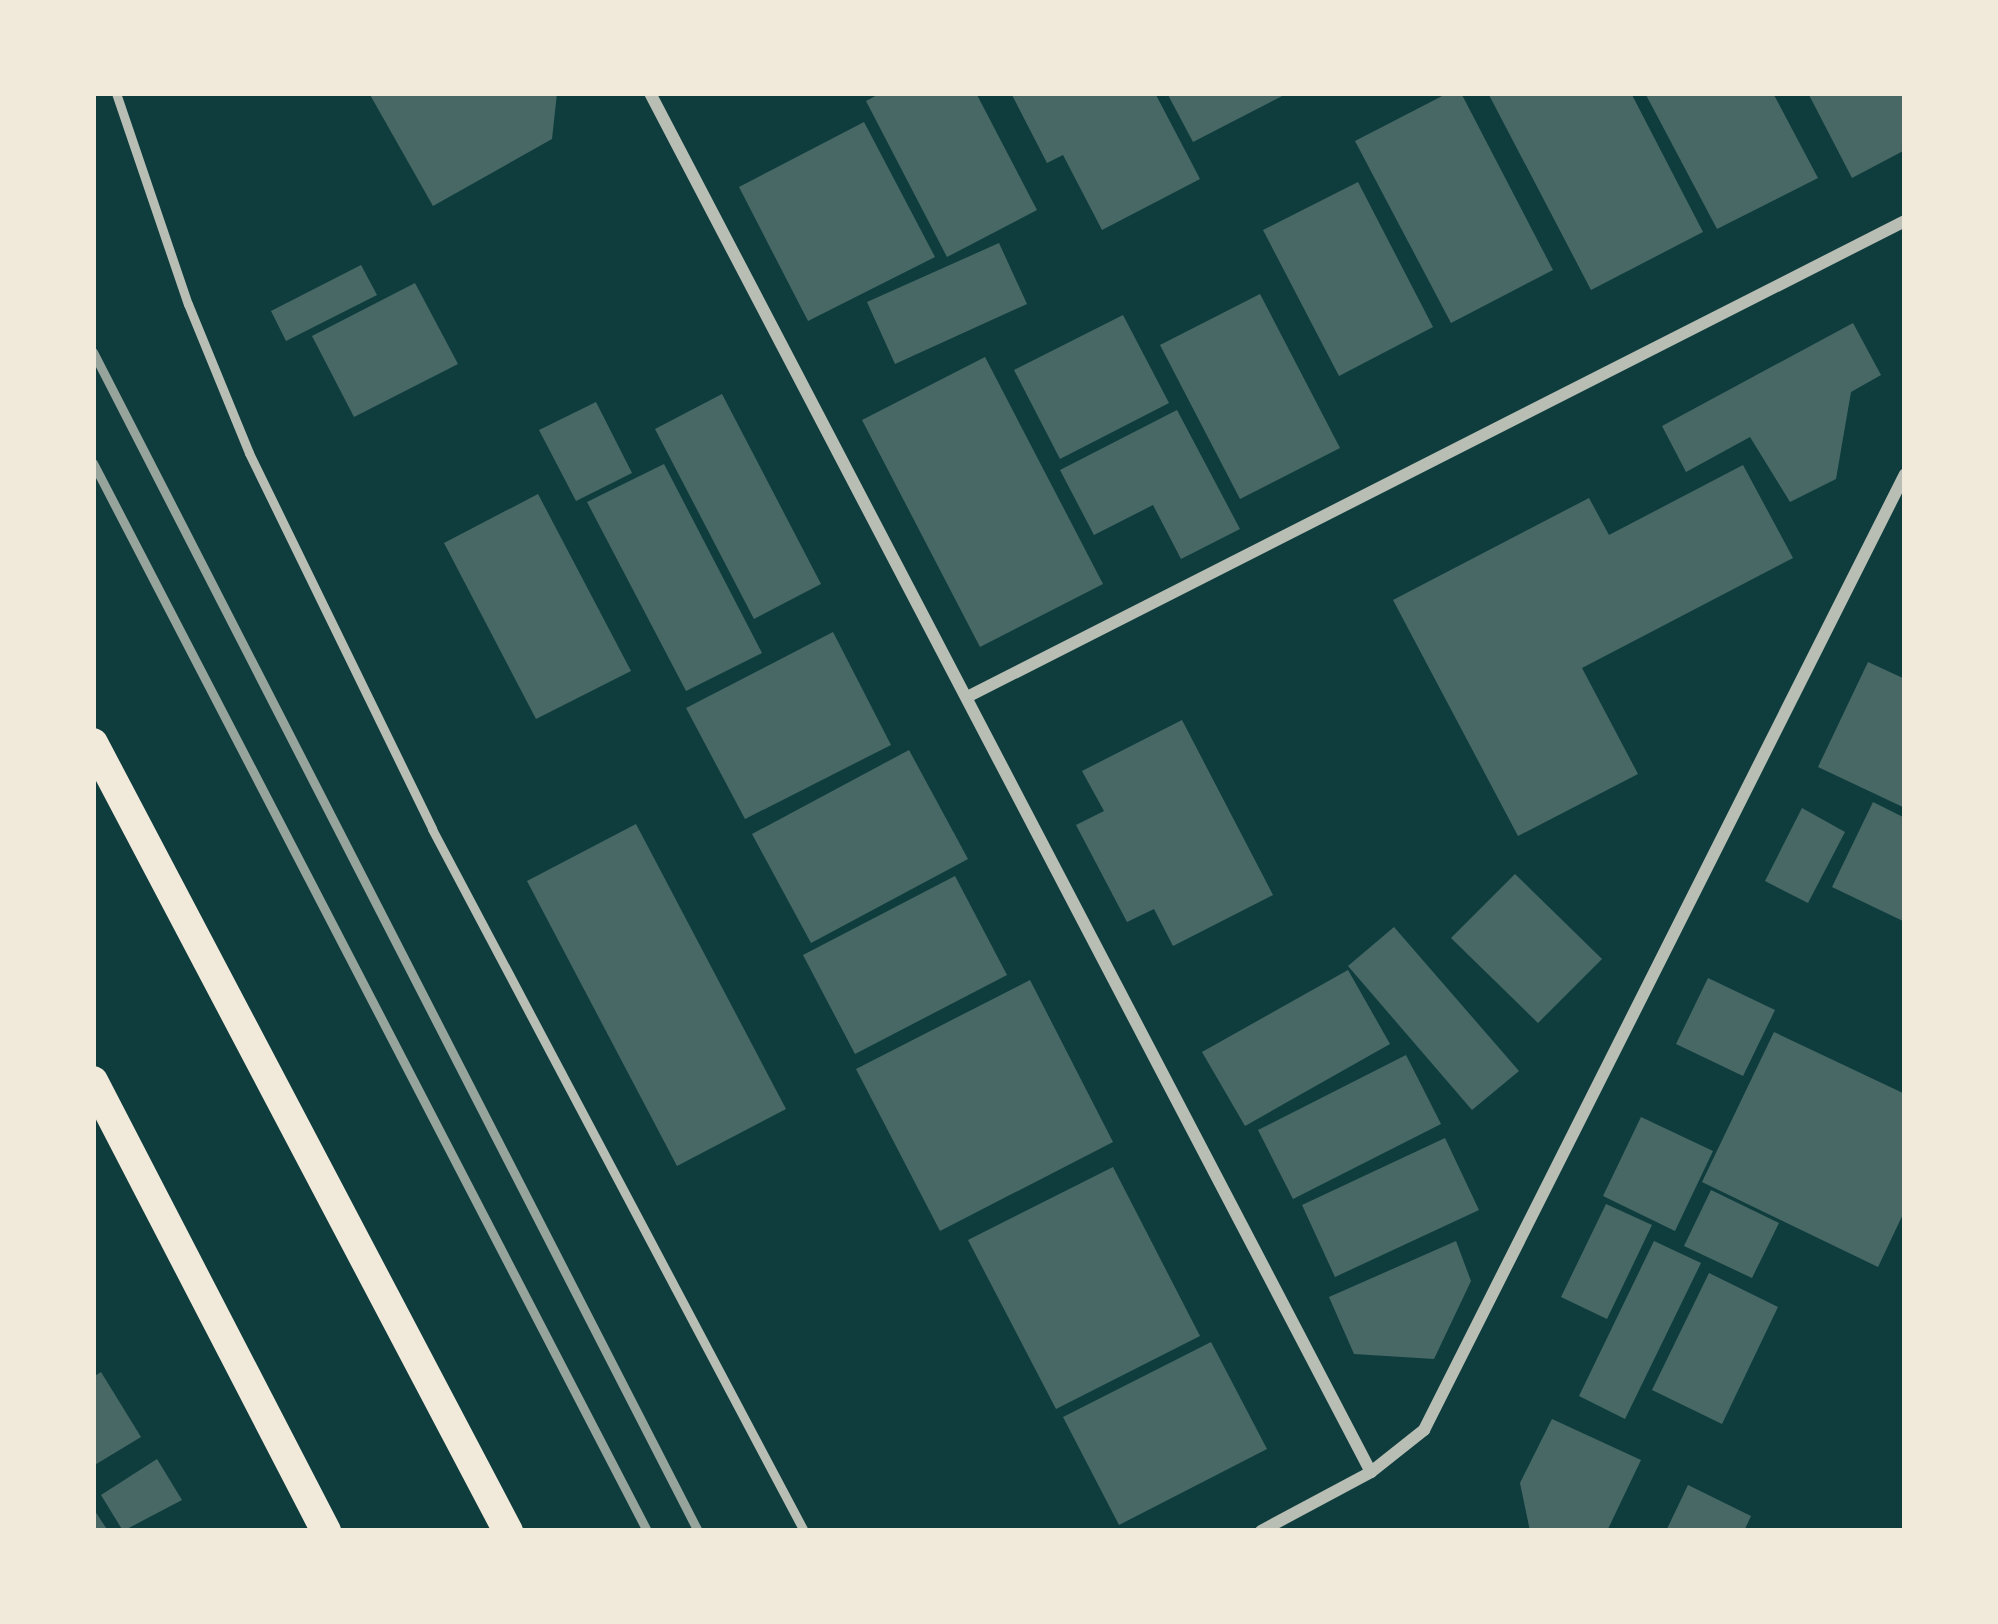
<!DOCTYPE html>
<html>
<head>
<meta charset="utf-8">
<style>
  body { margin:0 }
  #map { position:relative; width:1998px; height:1624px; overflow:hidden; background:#0f3d3e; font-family:"DM Sans",sans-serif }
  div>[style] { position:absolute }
  .building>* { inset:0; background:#486865 }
  .service>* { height:9px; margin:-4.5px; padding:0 4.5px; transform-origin:4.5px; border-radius:4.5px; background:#b8beb3 }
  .minor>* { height:12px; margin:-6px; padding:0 6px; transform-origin:6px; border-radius:6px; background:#b8beb3 }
  .primary>* { height:30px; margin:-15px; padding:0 15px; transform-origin:15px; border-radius:15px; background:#f1e9da }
  .rail>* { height:9px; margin:-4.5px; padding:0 4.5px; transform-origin:4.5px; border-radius:4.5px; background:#97a49c }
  span { translate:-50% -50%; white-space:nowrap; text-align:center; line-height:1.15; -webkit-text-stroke:10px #f1e9da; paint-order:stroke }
  .frame { position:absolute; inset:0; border:96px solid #f1e9da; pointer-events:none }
</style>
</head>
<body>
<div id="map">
  <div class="building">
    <i style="clip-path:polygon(369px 93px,557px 93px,552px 139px,433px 206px)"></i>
    <i style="clip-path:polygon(881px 93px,976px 93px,1037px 210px,947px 257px,866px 101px)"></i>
    <i style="clip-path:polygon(1011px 93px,1155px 93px,1200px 179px,1102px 230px,1063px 155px,1047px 163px)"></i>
    <i style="clip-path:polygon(1167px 93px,1288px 93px,1193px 142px)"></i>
    <i style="clip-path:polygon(1448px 93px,1461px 93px,1553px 270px,1451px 323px,1355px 141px)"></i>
    <i style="clip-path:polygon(1488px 93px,1631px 93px,1703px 232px,1591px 290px)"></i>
    <i style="clip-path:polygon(1645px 93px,1773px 93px,1818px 178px,1717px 229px)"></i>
    <i style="clip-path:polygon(1808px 93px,1905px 93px,1905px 150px,1852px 178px)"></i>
    <i style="clip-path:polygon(864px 122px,935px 257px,808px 321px,739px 187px)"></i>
    <i style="clip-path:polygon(1358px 182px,1433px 327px,1339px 376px,1263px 230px)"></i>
    <i style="clip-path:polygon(999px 243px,1027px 304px,895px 364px,867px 302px)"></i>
    <i style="clip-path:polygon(361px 265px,377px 295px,286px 341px,271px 311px)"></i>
    <i style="clip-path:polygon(415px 283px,458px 364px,354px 417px,312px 336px)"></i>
    <i style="clip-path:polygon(1260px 294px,1340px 448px,1240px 499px,1160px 345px)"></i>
    <i style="clip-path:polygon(1123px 315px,1169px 403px,1060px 459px,1014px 370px)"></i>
    <i style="clip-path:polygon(1853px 323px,1881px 375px,1851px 392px,1836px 479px,1790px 502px,1750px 437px,1686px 472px,1662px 426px)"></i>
    <i style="clip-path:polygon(985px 357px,1103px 584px,980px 647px,862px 420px)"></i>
    <i style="clip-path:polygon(722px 394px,821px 584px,754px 619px,655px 429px)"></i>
    <i style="clip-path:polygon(596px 402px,632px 473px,576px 501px,539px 430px)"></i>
    <i style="clip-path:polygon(1177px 410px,1240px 529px,1181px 559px,1153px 505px,1094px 535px,1060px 470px)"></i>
    <i style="clip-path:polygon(664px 464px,762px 653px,686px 691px,587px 502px)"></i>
    <i style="clip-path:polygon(1743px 465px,1793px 558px,1582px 668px,1638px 774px,1518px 836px,1393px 600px,1589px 498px,1609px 535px)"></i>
    <i style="clip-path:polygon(538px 494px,631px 671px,536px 719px,444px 543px)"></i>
    <i style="clip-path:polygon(833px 632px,891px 745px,745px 819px,686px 708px)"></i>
    <i style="clip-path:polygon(1868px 662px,1905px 679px,1905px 808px,1818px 767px)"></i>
    <i style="clip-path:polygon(1182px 720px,1273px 895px,1173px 946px,1154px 909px,1127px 922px,1076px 825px,1104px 811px,1082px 771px)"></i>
    <i style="clip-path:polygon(909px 750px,968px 859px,811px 943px,752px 834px)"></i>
    <i style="clip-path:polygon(1873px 802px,1905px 818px,1905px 922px,1832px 887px)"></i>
    <i style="clip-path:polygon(1802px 808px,1845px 832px,1808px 903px,1765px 881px)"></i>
    <i style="clip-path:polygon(636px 824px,786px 1109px,677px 1166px,527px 881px)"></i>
    <i style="clip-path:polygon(1515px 874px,1602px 959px,1538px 1023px,1451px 938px)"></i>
    <i style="clip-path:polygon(955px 876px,1007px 975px,855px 1054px,803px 955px)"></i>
    <i style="clip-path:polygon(1394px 927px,1519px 1071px,1472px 1110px,1348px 966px)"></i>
    <i style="clip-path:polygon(1348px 970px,1390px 1044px,1245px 1126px,1202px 1052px)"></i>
    <i style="clip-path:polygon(1708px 978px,1775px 1010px,1743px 1076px,1676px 1044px)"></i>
    <i style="clip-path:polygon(1030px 980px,1113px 1142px,940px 1231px,856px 1069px)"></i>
    <i style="clip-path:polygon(1774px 1032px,1905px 1094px,1905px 1210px,1878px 1267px,1702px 1182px)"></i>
    <i style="clip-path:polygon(1406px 1055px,1441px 1124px,1293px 1199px,1258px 1130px)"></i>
    <i style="clip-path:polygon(1641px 1117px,1713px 1151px,1675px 1231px,1603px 1196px)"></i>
    <i style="clip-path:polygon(1445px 1138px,1479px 1210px,1335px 1277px,1302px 1205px)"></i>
    <i style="clip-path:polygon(1113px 1167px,1200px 1336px,1056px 1409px,968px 1240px)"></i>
    <i style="clip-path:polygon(1711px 1190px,1779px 1223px,1752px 1278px,1684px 1246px)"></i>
    <i style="clip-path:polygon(1606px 1204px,1652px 1225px,1607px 1319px,1561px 1297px)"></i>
    <i style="clip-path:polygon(1456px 1241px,1471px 1281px,1434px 1359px,1354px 1354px,1329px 1297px)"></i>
    <i style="clip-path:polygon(1654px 1241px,1701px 1263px,1625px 1419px,1579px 1396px)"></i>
    <i style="clip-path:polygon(1709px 1273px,1778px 1307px,1722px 1424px,1652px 1390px)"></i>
    <i style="clip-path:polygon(1211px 1342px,1267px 1449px,1119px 1525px,1063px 1417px)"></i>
    <i style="clip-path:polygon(101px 1372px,141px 1437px,93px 1466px,93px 1377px)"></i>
    <i style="clip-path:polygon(1552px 1419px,1641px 1460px,1607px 1531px,1530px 1531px,1520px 1483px)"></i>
    <i style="clip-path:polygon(157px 1459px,182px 1500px,123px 1531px,101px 1495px)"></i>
    <i style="clip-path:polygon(1688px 1485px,1751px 1516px,1744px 1531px,1666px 1531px)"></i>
    <i style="clip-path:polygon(93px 1508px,108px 1531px,93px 1531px)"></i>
  </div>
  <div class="service">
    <i style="left:116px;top:93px;width:223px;rotate:71.2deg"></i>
    <i style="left:188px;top:304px;width:161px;rotate:67.7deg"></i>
    <i style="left:249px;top:453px;width:418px;rotate:64deg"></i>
    <i style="left:432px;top:829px;width:794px;rotate:62.08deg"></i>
  </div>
  <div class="minor">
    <i style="left:650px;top:93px;width:1556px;rotate:62.4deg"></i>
    <i style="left:971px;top:695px;width:1047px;rotate:-26.91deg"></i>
    <i style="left:1261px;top:1531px;width:125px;rotate:-28.2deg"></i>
    <i style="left:1371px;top:1472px;width:68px;rotate:-38.4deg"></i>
    <i style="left:1424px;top:1430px;width:1070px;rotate:-63.29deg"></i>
  </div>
  <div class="primary">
    <i style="left:93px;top:743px;width:891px;rotate:62.23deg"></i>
    <i style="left:93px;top:1081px;width:507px;rotate:62.63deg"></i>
  </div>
  <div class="rail">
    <i style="left:93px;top:352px;width:1325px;rotate:62.84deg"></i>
    <i style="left:93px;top:463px;width:1203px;rotate:62.58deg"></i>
  </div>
  <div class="frame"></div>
</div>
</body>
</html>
